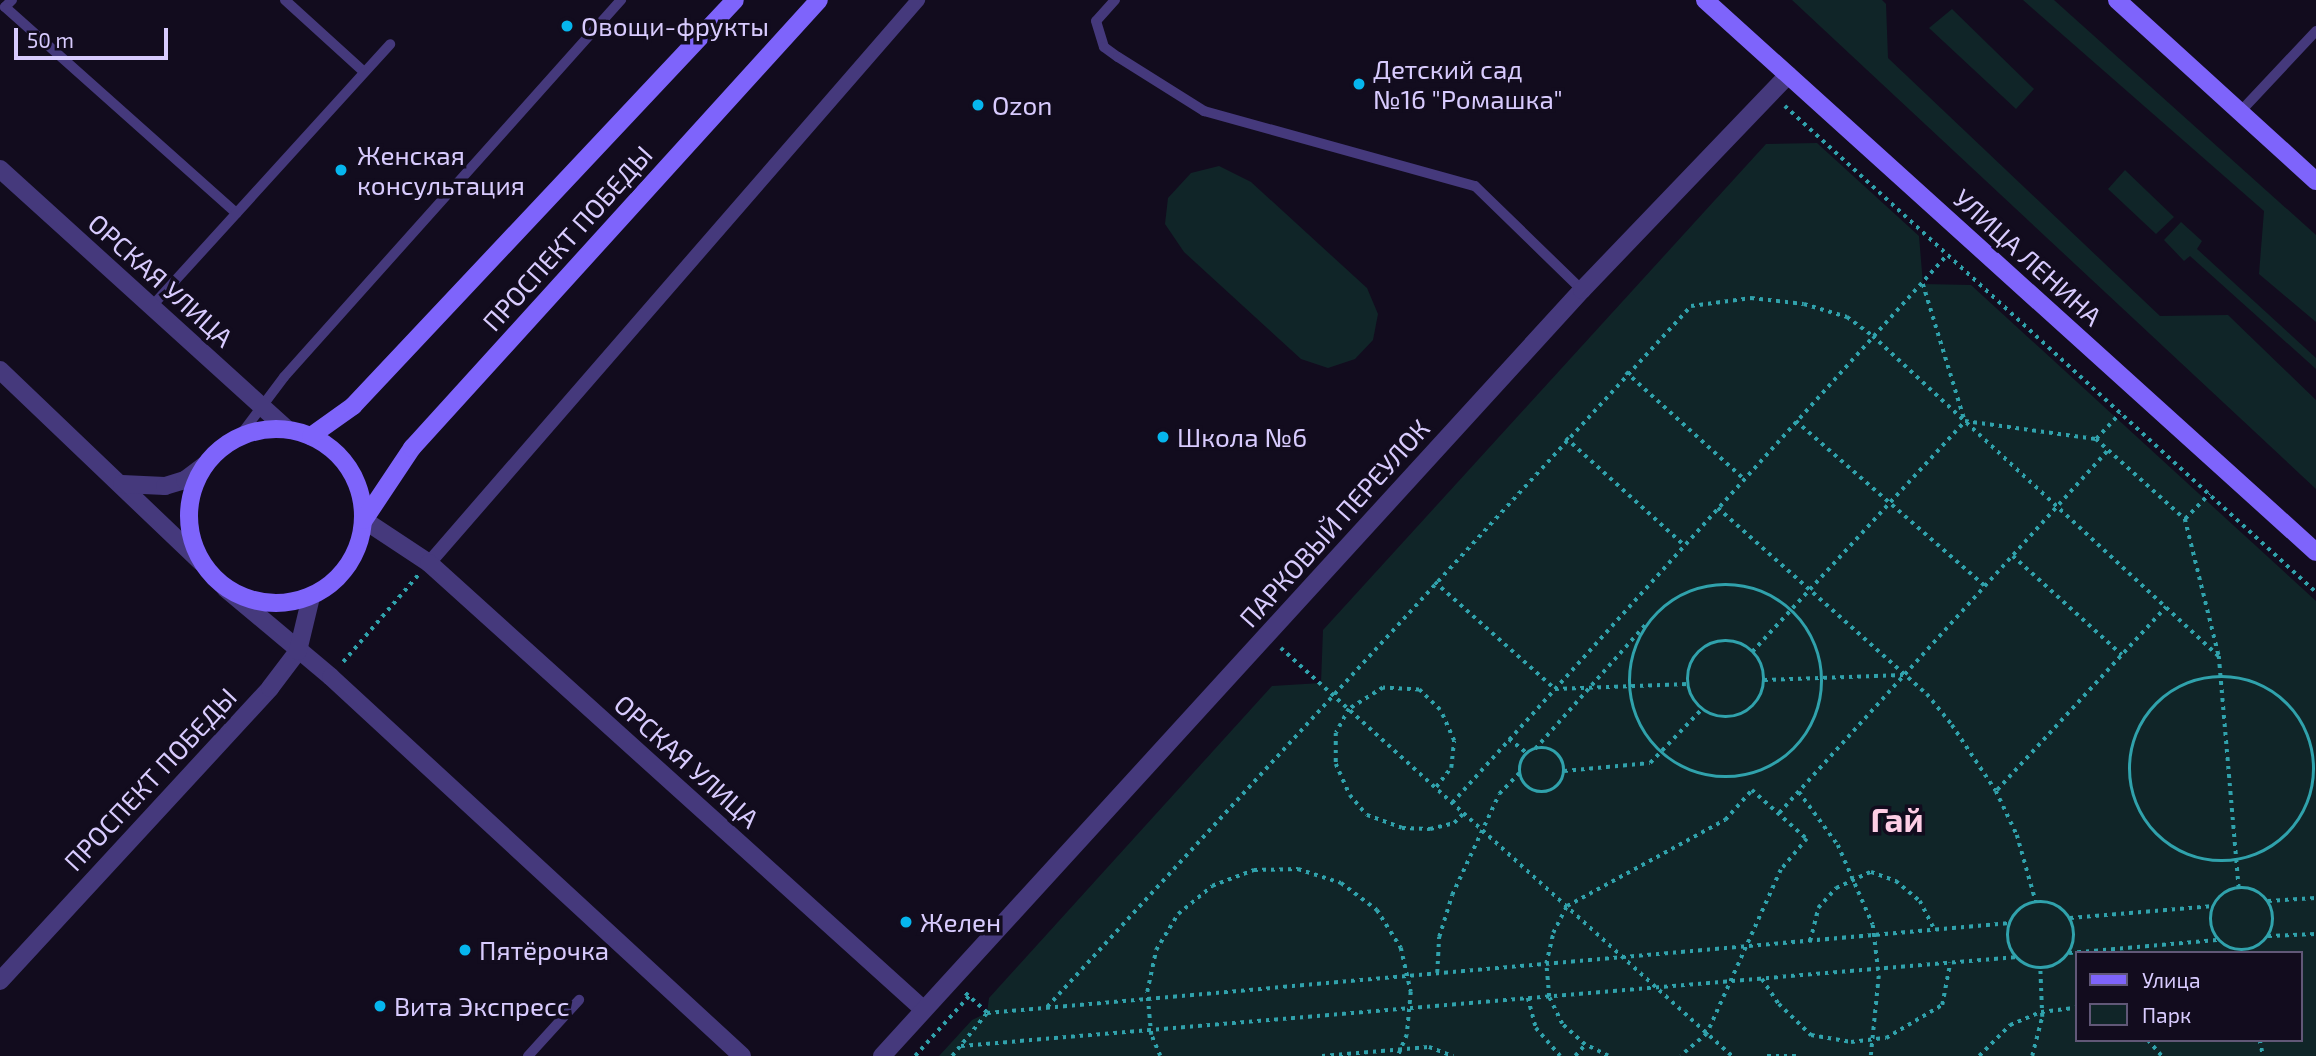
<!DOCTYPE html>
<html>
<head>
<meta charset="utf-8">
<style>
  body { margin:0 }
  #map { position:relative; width:2316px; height:1056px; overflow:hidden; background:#120c1e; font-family:"Exo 2",sans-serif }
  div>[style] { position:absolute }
  .green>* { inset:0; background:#102528 }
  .path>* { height:3.5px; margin-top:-1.75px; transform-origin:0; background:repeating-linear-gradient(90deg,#30a2ac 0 3.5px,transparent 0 8.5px) }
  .path>.ring { margin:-1.75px; padding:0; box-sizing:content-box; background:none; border:3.5px solid #30a2ac; border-radius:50% }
  .service>* { height:10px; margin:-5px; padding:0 5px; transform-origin:5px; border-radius:5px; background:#45397c }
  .pedestrian>* { height:14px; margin:-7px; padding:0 7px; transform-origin:7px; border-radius:7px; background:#45397c }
  .tertiary>* { height:18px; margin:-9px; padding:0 9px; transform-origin:9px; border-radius:9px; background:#45397c }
  .secondary>* { height:18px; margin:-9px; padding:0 9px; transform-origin:9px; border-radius:9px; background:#7e64fb }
  .secondary>.ring { margin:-9px; padding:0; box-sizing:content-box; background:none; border:18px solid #7e64fb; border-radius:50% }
  .dots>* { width:19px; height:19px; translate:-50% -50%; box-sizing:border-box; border:4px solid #120c1e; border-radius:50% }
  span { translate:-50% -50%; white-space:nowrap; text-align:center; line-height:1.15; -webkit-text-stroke:7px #120c1e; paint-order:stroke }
  .poi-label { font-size:26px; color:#d8cbfe }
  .left { translate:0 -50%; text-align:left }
  .street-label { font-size:26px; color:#d8cbfe }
  .district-label { font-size:33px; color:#fecde5; font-weight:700 }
  .legend { position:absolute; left:2075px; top:951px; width:228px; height:91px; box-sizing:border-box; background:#120c1e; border:2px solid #615878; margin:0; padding:9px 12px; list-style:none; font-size:21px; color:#d8cbfe }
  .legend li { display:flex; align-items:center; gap:14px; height:35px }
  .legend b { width:35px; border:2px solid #615878 }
  .scale { position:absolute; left:14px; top:28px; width:154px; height:32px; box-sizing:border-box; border:4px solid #d8cbfe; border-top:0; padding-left:9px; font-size:21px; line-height:24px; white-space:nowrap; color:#d8cbfe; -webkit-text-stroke:5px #120c1e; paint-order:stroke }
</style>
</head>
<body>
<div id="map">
  <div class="green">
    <i style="clip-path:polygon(1792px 0,1882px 0,1886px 4px,1888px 58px,2160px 316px,2228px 315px,2316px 400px,2316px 489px)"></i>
    <i style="clip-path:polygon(2023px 0,2054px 0,2316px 235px,2316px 322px,2259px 274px,2264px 211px)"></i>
    <i style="clip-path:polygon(1952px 9px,2034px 89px,2016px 109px,1929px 28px)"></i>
    <i style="clip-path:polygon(evenodd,1817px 143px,1919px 236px,1923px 284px,1971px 285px,2316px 601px,2316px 1056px,939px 1056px,972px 1020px,987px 1013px,989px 998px,1272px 686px,1321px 683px,1323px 630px,1766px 144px,1817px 143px,2076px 953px,2300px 953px,2300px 1040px,2076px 1040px,2076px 953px)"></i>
    <i style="clip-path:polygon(1219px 166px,1251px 182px,1367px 288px,1378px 314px,1373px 340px,1355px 359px,1328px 368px,1301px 359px,1184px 252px,1165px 224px,1168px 198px,1191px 173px)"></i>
    <i style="clip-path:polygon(2125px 170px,2174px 217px,2156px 234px,2108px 189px)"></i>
    <i style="clip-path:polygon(2181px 222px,2202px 241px,2197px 249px,2316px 358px,2316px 369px,2190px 256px,2184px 261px,2164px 240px)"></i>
  </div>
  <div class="path">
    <i style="left:1785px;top:106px;width:720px;rotate:42.47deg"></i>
    <i style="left:1923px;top:284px;width:143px;rotate:73deg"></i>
    <i style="left:1965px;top:421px;width:132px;rotate:7.8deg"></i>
    <i style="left:2096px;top:439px;width:120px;rotate:42deg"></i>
    <i style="left:2185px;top:519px;width:141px;rotate:76.1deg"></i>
    <i style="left:2219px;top:656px;width:233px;rotate:85.1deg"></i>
    <i style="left:1626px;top:372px;width:159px;rotate:42.2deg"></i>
    <i style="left:1796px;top:421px;width:251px;rotate:41.1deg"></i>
    <i style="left:1566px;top:438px;width:159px;rotate:42.2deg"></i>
    <i style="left:2096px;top:439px;width:35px;rotate:-47deg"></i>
    <i style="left:1718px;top:508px;width:280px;rotate:41.7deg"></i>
    <i style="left:1927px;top:694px;width:40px;rotate:51deg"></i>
    <i style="left:1952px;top:725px;width:79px;rotate:56.3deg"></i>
    <i style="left:1996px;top:791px;width:49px;rotate:64.5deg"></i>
    <i style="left:2017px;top:835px;width:70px;rotate:74.2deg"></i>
    <i style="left:2185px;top:519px;width:35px;rotate:-46deg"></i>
    <i style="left:2013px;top:556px;width:147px;rotate:42.2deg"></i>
    <i style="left:1435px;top:582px;width:161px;rotate:41.7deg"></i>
    <i style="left:1555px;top:689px;width:133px;rotate:-2.2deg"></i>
    <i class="ring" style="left:1630px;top:585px;width:188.5px;height:188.5px"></i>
    <i class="ring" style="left:1688px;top:641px;width:72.5px;height:72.5px"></i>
    <i style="left:1281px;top:648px;width:608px;rotate:42.13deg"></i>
    <i style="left:1752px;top:652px;width:314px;rotate:-47.3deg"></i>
    <i style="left:343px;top:662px;width:115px;rotate:-49.2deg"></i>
    <i class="ring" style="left:2130px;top:677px;width:180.5px;height:180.5px"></i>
    <i style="left:1764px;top:680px;width:139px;rotate:-2.1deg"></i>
    <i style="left:1509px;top:739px;width:24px;rotate:38deg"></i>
    <i class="ring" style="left:1520px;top:748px;width:40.5px;height:40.5px"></i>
    <i style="left:1535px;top:749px;width:166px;rotate:-48.4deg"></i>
    <i style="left:1564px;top:771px;width:86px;rotate:-5.3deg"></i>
    <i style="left:1650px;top:763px;width:75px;rotate:-46.1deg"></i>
    <i style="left:1436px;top:787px;width:24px;rotate:-52deg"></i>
    <i style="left:1451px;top:768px;width:27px;rotate:-84deg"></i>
    <i style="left:1454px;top:741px;width:34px;rotate:-114deg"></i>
    <i style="left:1440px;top:710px;width:29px;rotate:-136deg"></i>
    <i style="left:1419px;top:690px;width:36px;rotate:-177deg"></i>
    <i style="left:1383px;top:688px;width:40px;rotate:148deg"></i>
    <i style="left:1349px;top:709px;width:27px;rotate:118deg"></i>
    <i style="left:1336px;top:733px;width:31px;rotate:90deg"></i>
    <i style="left:1336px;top:764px;width:34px;rotate:66deg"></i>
    <i style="left:1350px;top:795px;width:26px;rotate:50deg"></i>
    <i style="left:1367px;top:815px;width:37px;rotate:20deg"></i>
    <i style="left:1402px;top:828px;width:28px;rotate:2deg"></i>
    <i style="left:1430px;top:829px;width:25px;rotate:-14deg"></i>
    <i style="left:1454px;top:823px;width:14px;rotate:-45deg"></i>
    <i style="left:1997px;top:790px;width:249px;rotate:-47.3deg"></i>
    <i style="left:1799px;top:792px;width:66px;rotate:53.7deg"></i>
    <i style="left:1838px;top:845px;width:87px;rotate:66.4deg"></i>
    <i style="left:1873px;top:925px;width:51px;rotate:83.3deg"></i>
    <i style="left:1879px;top:976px;width:80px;rotate:95.7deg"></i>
    <i style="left:1452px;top:803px;width:738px;rotate:-47.91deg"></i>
    <i style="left:1779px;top:813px;width:490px;rotate:-47.8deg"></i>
    <i class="ring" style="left:2211px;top:888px;width:58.5px;height:58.5px"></i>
    <i style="left:2268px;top:901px;width:48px;rotate:-3.6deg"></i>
    <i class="ring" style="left:2008px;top:902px;width:62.5px;height:62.5px"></i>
    <i style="left:2070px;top:918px;width:144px;rotate:-4.8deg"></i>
    <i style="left:2268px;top:936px;width:48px;rotate:-2.4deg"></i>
    <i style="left:1810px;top:941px;width:34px;rotate:-76deg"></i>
    <i style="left:1818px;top:908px;width:27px;rotate:-48deg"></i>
    <i style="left:1836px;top:888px;width:38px;rotate:-25deg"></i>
    <i style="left:1871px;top:872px;width:27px;rotate:20deg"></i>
    <i style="left:1896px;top:881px;width:31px;rotate:40deg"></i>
    <i style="left:1920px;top:901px;width:33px;rotate:63deg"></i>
    <i style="left:2069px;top:953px;width:151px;rotate:-5deg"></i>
    <i style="left:1437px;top:973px;width:36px;rotate:-87deg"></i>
    <i style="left:1439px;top:937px;width:44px;rotate:-72.8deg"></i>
    <i style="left:1452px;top:895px;width:111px;rotate:-65deg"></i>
    <i style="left:1499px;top:794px;width:30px;rotate:-46deg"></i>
    <i style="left:1762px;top:979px;width:30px;rotate:56deg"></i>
    <i style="left:1779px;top:1004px;width:45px;rotate:44.1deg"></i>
    <i style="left:1811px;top:1035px;width:41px;rotate:9.9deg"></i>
    <i style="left:1851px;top:1042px;width:35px;rotate:-7deg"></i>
    <i style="left:1886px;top:1038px;width:65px;rotate:-30.5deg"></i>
    <i style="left:1942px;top:1005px;width:43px;rotate:-79.2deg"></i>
    <i style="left:1528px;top:998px;width:31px;rotate:75deg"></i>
    <i style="left:1536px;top:1028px;width:37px;rotate:49deg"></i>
    <i style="left:1047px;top:1007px;width:952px;rotate:-47.43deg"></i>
    <i style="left:1691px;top:306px;width:61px;rotate:-7.6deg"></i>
    <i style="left:1751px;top:298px;width:53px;rotate:6.5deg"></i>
    <i style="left:1804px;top:304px;width:45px;rotate:16.8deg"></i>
    <i style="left:1847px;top:317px;width:32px;rotate:36deg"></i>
    <i style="left:1873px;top:336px;width:471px;rotate:42.8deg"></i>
    <i style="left:987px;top:1013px;width:1027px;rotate:-5.03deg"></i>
    <i style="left:2148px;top:1040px;width:21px;rotate:49deg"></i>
    <i style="left:2260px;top:1040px;width:16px;rotate:79deg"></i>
    <i style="left:961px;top:1046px;width:1060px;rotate:-4.82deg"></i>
    <i style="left:915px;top:1056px;width:81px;rotate:-48deg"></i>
    <i style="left:952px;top:1056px;width:55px;rotate:-50.9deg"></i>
    <i style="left:987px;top:1013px;width:30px;rotate:-138deg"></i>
    <i style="left:1160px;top:1056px;width:23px;rotate:-113deg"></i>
    <i style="left:1151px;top:1035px;width:43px;rotate:-95.3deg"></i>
    <i style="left:1147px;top:992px;width:43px;rotate:-77.9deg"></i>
    <i style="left:1156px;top:950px;width:42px;rotate:-58.6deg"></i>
    <i style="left:1178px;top:914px;width:44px;rotate:-39.5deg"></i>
    <i style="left:1212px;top:886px;width:45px;rotate:-20.9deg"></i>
    <i style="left:1254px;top:870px;width:44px;rotate:-1.3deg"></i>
    <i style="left:1298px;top:869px;width:45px;rotate:18deg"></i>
    <i style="left:1341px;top:883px;width:45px;rotate:36.9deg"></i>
    <i style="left:1377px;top:910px;width:45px;rotate:57.7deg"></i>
    <i style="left:1401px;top:948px;width:45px;rotate:77.2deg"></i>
    <i style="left:1411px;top:992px;width:43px;rotate:95.3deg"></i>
    <i style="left:1407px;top:1035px;width:23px;rotate:113deg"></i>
    <i style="left:1322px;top:1056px;width:107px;rotate:-4.8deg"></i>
    <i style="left:1429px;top:1047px;width:26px;rotate:21deg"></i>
    <i style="left:1575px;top:1056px;width:15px;rotate:-48deg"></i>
    <i style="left:1608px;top:1056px;width:25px;rotate:-154deg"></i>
    <i style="left:1585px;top:1045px;width:31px;rotate:-138deg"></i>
    <i style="left:1562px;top:1024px;width:30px;rotate:-116deg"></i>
    <i style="left:1549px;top:997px;width:33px;rotate:-95deg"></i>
    <i style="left:1546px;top:964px;width:32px;rotate:-77deg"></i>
    <i style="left:1553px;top:933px;width:30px;rotate:-63deg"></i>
    <i style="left:1567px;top:906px;width:180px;rotate:-28.6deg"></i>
    <i style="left:1725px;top:820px;width:40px;rotate:-48deg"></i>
    <i style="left:1752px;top:790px;width:74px;rotate:41.7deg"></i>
    <i style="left:1807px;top:839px;width:40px;rotate:130deg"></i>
    <i style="left:1781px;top:870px;width:180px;rotate:114.3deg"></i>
    <i style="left:1707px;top:1034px;width:34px;rotate:140deg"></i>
    <i style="left:1767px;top:1056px;width:29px"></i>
    <i style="left:1979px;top:1056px;width:44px;rotate:-45deg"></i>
    <i style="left:2010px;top:1025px;width:34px;rotate:-23deg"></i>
    <i style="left:2041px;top:1012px;width:35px;rotate:-7deg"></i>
    <i style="left:2032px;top:1056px;width:40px;rotate:-75.6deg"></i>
    <i style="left:2042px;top:1017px;width:49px;rotate:-92.3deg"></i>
  </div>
  <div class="service">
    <i style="left:12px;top:0;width:10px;rotate:135deg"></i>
    <i style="left:5px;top:7px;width:310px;rotate:41.7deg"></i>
    <i style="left:285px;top:0;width:107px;rotate:42.3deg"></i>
    <i style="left:1115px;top:0;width:28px;rotate:132deg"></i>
    <i style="left:1096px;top:21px;width:27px;rotate:73deg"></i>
    <i style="left:1104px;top:47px;width:17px;rotate:36deg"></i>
    <i style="left:1118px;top:57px;width:102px;rotate:32.1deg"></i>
    <i style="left:1204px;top:111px;width:281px;rotate:15.5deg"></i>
    <i style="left:1475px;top:186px;width:149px;rotate:44.2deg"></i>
    <i style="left:2240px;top:112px;width:111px;rotate:-46.8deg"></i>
    <i style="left:152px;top:306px;width:354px;rotate:-47.7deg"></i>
    <i style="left:239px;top:437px;width:75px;rotate:-53.1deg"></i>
    <i style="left:284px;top:377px;width:506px;rotate:-48.21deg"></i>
    <i style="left:528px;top:1056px;width:76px;rotate:-47.7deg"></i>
  </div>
  <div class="pedestrian">
    <i style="left:429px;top:563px;width:746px;rotate:-49.02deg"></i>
  </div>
  <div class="tertiary">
    <i style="left:0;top:169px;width:387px;rotate:42.2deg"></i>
    <i style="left:0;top:370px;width:278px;rotate:43.7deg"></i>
    <i style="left:122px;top:484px;width:43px;rotate:2.7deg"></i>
    <i style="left:165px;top:486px;width:21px;rotate:-17deg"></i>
    <i style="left:185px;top:480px;width:25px;rotate:-37deg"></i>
    <i style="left:364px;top:520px;width:78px;rotate:33.5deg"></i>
    <i style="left:429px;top:563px;width:666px;rotate:42.08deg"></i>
    <i style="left:225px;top:588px;width:138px;rotate:40deg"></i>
    <i style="left:331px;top:677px;width:559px;rotate:42.68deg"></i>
    <i style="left:0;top:981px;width:398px;rotate:-47.3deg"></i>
    <i style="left:270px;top:688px;width:46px;rotate:-52.9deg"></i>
    <i style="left:298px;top:651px;width:56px;rotate:-76.5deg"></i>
    <i style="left:882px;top:1056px;width:1038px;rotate:-47.58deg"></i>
    <i style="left:1582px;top:290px;width:298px;rotate:-46.2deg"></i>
  </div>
  <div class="secondary">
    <i style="left:1705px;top:0;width:823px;rotate:42.1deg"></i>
    <i style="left:2117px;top:0;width:269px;rotate:42.3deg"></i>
    <i class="ring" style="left:189px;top:429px;width:156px;height:156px"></i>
    <i style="left:311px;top:436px;width:52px;rotate:-35.5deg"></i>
    <i style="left:353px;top:406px;width:557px;rotate:-46.74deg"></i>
    <i style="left:364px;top:520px;width:87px;rotate:-56.3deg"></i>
    <i style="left:412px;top:448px;width:605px;rotate:-47.75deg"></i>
  </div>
  <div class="dots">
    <i style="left:567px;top:26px;background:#06b6ee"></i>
    <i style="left:1359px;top:84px;background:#06b6ee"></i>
    <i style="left:978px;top:105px;background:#06b6ee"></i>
    <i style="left:341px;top:170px;background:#06b6ee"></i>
    <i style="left:1163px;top:437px;background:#06b6ee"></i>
    <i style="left:906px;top:922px;background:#06b6ee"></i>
    <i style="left:465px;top:950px;background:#06b6ee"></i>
    <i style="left:380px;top:1006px;background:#06b6ee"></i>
  </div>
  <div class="poi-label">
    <span class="left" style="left:581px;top:26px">Овощи-фрукты</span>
    <span class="left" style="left:1373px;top:84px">Детский сад<br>№16 "Ромашка"</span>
    <span class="left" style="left:992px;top:105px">Ozon</span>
    <span class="left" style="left:357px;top:170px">Женская<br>консультация</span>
    <span class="left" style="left:1177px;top:437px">Школа №6</span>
    <span class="left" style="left:920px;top:922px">Желен</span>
    <span class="left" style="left:479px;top:950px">Пятёрочка</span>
    <span class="left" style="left:394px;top:1006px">Вита Экспресс</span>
  </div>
  <div class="street-label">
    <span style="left:567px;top:238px;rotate:-48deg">ПРОСПЕКТ ПОБЕДЫ</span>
    <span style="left:2028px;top:257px;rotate:42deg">УЛИЦА ЛЕНИНА</span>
    <span style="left:161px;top:280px;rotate:42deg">ОРСКАЯ УЛИЦА</span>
    <span style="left:1334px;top:523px;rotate:-48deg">ПАРКОВЫЙ ПЕРЕУЛОК</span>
    <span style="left:687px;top:761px;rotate:42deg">ОРСКАЯ УЛИЦА</span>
    <span style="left:150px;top:779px;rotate:-47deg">ПРОСПЕКТ ПОБЕДЫ</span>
  </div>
  <div class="district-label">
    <span style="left:1897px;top:820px">Гай</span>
  </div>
  <ul class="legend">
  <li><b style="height:9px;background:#7e64fb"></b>Улица</li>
  <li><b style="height:19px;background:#102528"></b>Парк</li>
  </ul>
  <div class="scale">50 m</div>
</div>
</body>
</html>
